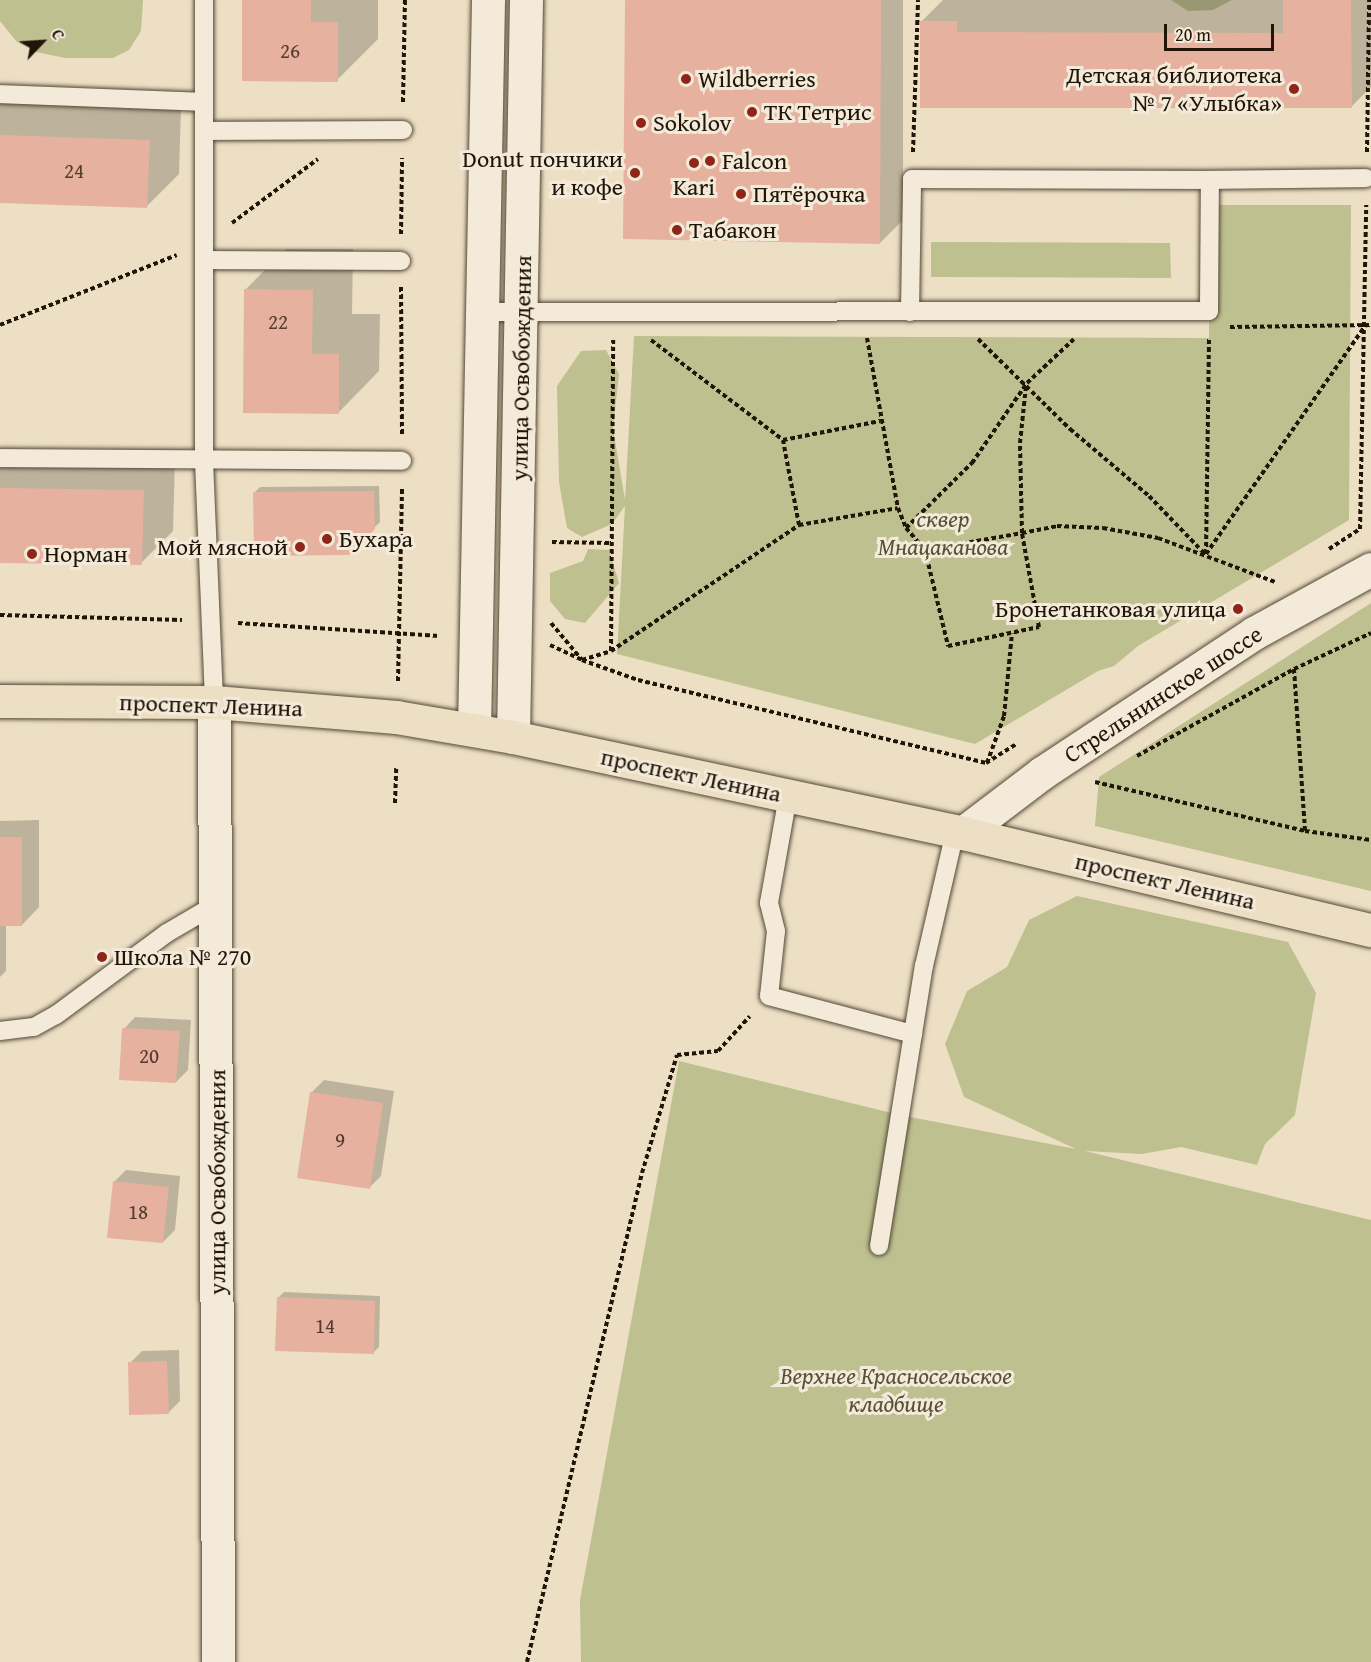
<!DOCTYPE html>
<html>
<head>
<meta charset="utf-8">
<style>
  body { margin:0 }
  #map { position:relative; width:1371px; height:1662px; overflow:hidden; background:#eddfc4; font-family:"Gentium Book Plus",serif }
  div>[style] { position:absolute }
  .green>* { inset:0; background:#bec090 }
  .shadow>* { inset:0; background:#0003 }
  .building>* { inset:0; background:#e7b19f }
  .path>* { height:4px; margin-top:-2px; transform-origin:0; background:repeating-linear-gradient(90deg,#201507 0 4.5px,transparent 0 7.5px) }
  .roads { filter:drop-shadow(0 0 2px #534836) drop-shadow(0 0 2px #534836) }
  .service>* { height:18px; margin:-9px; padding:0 9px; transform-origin:9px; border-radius:9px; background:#f3ead9 }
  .minor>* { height:33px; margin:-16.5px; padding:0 16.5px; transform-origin:16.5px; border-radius:16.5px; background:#f3ead9 }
  .primary>* { height:33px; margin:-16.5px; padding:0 16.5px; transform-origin:16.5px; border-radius:16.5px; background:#eddfc4 }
  .dots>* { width:16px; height:16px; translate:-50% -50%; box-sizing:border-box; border:3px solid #f3ead9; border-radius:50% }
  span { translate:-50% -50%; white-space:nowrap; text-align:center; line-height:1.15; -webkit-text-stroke:6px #f3ead9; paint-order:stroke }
  .number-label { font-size:21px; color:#523c2d }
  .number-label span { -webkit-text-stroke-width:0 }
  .poi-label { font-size:24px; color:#201507 }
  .right { translate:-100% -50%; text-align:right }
  .left { translate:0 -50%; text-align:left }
  .street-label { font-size:24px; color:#201507 }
  .park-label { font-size:24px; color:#575137; font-style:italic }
  .north { position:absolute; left:12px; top:12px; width:60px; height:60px; -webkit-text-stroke:4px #f3ead9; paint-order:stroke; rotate:65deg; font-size:16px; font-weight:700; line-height:24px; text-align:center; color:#201507 }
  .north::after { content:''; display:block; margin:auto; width:21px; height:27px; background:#201507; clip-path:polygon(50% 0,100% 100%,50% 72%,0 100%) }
  .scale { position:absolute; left:1164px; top:24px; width:110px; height:27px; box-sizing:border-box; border:3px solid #201507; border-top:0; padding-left:8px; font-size:18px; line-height:21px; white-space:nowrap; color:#201507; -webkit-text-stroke:4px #f3ead9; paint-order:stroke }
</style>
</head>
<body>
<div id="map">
  <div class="green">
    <i style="clip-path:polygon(0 0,143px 0,141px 31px,129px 50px,113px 58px,65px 58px,36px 52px,17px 42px,0 21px)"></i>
    <i style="clip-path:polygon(1171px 0,1232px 0,1213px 10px,1188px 11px)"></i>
    <i style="clip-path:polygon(1210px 205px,1351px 205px,1349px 520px,1138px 646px,1114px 666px,1098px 671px,975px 744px,617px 654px,625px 506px,612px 524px,582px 537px,567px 528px,559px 482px,557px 386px,581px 351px,606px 350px,619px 374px,613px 428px,625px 500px,634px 336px,1209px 338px)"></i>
    <i style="clip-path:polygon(931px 242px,1170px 243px,1171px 278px,931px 277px)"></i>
    <i style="clip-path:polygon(588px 549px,609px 550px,619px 583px,585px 623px,565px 619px,550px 601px,550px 573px,583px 561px)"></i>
    <i style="clip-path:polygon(1371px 603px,1371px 891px,1095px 826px,1099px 777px)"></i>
    <i style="clip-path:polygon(1077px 896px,1288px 942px,1316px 993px,1295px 1115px,1265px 1144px,1257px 1165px,1181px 1147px,1142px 1154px,1085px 1151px,1371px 1220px,1371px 1662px,581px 1662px,580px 1600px,679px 1061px,900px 1115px,1076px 1149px,964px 1097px,945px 1044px,967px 991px,1007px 967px,1029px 920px)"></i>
  </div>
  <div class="shadow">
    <i style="clip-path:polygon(244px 0,378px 0,378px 39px,337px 80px)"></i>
    <i style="clip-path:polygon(627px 0,903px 0,903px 220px,880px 243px)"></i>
    <i style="clip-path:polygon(943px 0,1371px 0,1371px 87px,1351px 107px,922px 107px,921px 22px)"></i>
    <i style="clip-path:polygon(0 103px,181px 108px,179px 174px,147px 206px,0 202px)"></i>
    <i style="clip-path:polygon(286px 249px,353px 249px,352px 314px,380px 314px,379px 371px,339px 412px,245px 290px)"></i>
    <i style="clip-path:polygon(0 456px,175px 459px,173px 531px,141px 563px,0 561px)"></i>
    <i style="clip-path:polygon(379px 486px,380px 522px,349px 553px,254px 493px,260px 487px)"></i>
    <i style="clip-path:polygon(39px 820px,39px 907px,22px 925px,6px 925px,6px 971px,0 977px,0 821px)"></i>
    <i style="clip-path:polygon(135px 1017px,191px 1020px,188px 1070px,176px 1082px,124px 1029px)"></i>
    <i style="clip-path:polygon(324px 1080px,394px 1091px,381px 1176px,369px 1188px,312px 1092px)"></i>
    <i style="clip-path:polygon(126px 1170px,180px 1176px,175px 1230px,163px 1242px,114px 1182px)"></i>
    <i style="clip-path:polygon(284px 1292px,380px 1296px,379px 1347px,373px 1353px,278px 1298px)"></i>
    <i style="clip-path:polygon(179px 1350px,180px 1401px,168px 1413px,130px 1363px,142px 1351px)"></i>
  </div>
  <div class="building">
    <i style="clip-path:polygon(242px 0,311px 0,311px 22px,338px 22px,338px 82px,242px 81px)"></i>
    <i style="clip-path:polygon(625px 0,881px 0,880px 244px,623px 239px)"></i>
    <i style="clip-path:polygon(1283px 0,1351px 0,1352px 108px,920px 108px,920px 21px,957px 21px,957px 32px,1283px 33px)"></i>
    <i style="clip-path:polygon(0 135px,150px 140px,147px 208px,0 203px)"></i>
    <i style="clip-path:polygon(244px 289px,313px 290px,312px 354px,339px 354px,339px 414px,243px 413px)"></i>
    <i style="clip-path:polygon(0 488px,144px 490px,142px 565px,0 563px)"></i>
    <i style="clip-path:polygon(374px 491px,375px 529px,349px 555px,254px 556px,253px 492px)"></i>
    <i style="clip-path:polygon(0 837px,22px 837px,22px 926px,0 926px)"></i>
    <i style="clip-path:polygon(122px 1028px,180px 1031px,176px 1083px,119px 1080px)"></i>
    <i style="clip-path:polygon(310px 1092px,383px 1103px,370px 1189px,297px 1178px)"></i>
    <i style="clip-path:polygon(113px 1181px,169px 1187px,163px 1243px,107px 1238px)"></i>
    <i style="clip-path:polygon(277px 1297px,375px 1301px,374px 1354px,275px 1351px)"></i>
    <i style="clip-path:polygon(167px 1361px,169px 1414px,129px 1415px,128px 1362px)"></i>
  </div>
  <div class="path">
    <i style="left:403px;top:102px;width:102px;rotate:-88.9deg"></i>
    <i style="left:913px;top:152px;width:152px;rotate:-88.1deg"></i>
    <i style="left:1367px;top:152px;width:152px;rotate:-89.2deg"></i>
    <i style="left:232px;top:223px;width:107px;rotate:-36.7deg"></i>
    <i style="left:401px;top:234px;width:76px;rotate:-89.2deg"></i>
    <i style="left:401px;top:287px;width:148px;rotate:89.6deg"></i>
    <i style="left:0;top:325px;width:190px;rotate:-21.6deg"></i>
    <i style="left:1230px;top:327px;width:141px;rotate:-0.8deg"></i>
    <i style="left:867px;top:338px;width:173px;rotate:79.7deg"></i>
    <i style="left:898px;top:508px;width:22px;rotate:68deg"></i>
    <i style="left:906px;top:528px;width:29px;rotate:49deg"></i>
    <i style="left:925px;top:550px;width:99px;rotate:76.5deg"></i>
    <i style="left:948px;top:646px;width:93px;rotate:-11.8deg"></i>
    <i style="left:1039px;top:627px;width:96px;rotate:-100.3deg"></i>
    <i style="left:1022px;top:533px;width:36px;rotate:-11deg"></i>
    <i style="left:1057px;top:526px;width:46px;rotate:2.5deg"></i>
    <i style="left:1103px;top:528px;width:56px;rotate:10.3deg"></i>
    <i style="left:1158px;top:538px;width:125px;rotate:20.6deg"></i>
    <i style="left:978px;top:339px;width:129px;rotate:44.4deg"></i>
    <i style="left:1070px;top:429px;width:104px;rotate:40.3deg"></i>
    <i style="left:1149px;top:496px;width:81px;rotate:46deg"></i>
    <i style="left:651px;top:340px;width:166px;rotate:37.1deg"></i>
    <i style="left:799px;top:525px;width:86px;rotate:-100.7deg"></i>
    <i style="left:783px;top:440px;width:99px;rotate:-11.1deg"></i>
    <i style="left:906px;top:528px;width:93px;rotate:-44.6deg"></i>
    <i style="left:972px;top:463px;width:97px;rotate:-55.5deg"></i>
    <i style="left:1027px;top:383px;width:64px;rotate:-43.1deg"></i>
    <i style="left:552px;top:542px;width:58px;rotate:1deg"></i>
    <i style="left:1329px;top:549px;width:37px;rotate:-33deg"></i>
    <i style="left:1360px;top:529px;width:324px;rotate:-88.9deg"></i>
    <i style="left:925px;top:550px;width:98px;rotate:-9.9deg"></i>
    <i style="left:1022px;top:533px;width:90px;rotate:-91.3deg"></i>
    <i style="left:1020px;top:443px;width:57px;rotate:-84deg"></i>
    <i style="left:1206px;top:554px;width:278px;rotate:-55.1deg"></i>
    <i style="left:1206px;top:554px;width:215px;rotate:-89.2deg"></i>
    <i style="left:0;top:615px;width:182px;rotate:1.6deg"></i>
    <i style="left:238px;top:623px;width:202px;rotate:3.7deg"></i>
    <i style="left:551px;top:623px;width:48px;rotate:50deg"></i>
    <i style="left:582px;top:660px;width:59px;rotate:19.7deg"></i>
    <i style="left:638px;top:680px;width:358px;rotate:13.4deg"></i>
    <i style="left:986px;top:763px;width:36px;rotate:-32deg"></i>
    <i style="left:550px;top:645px;width:35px;rotate:25deg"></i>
    <i style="left:582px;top:660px;width:30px;rotate:-17deg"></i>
    <i style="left:611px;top:651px;width:226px;rotate:-33.8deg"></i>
    <i style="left:799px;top:525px;width:100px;rotate:-9.7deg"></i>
    <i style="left:611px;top:651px;width:311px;rotate:-89.6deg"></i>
    <i style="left:1294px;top:669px;width:162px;rotate:86.1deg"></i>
    <i style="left:398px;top:681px;width:193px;rotate:-88.8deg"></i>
    <i style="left:1137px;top:756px;width:179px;rotate:-29deg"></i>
    <i style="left:1294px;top:669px;width:85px;rotate:-25.1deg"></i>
    <i style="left:987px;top:763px;width:50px;rotate:-70.1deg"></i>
    <i style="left:1004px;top:716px;width:83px;rotate:-84.5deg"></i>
    <i style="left:1095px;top:782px;width:216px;rotate:13.1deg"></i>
    <i style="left:1305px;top:831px;width:67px;rotate:7.8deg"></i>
    <i style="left:395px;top:803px;width:37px;rotate:-88deg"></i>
    <i style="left:527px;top:1662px;width:502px;rotate:-76.77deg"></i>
    <i style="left:642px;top:1173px;width:123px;rotate:-73.5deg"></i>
    <i style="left:677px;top:1055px;width:41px;rotate:-5.6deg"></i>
    <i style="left:718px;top:1051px;width:47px;rotate:-47.6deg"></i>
  </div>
  <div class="roads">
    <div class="service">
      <i style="left:204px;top:0;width:461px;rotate:90deg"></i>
      <i style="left:204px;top:461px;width:241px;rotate:87.6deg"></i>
      <i style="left:0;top:94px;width:204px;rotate:2.2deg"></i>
      <i style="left:204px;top:131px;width:199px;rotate:-0.3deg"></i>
      <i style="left:204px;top:260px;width:197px;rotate:0.3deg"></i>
      <i style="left:483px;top:312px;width:726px;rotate:-0.08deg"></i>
      <i style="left:1209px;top:311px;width:131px;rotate:-89.6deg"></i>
      <i style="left:1210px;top:180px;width:156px;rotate:-0.7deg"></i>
      <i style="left:910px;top:312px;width:133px;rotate:-89.1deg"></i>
      <i style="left:912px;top:179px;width:298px;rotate:0.2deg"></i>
      <i style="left:0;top:458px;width:402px;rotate:0.4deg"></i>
      <i style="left:788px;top:796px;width:109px;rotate:100.1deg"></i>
      <i style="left:769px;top:903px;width:29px;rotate:76deg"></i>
      <i style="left:776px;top:931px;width:65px;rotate:96.1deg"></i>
      <i style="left:769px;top:996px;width:149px;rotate:14.8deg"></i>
      <i style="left:0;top:1031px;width:34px;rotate:-7deg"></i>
      <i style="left:34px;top:1027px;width:25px;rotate:-29deg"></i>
      <i style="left:56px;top:1015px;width:138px;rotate:-36.5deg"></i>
      <i style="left:167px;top:933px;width:42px;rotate:-30.3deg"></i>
      <i style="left:203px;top:912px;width:13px"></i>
      <i style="left:879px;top:1246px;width:284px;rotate:-80.9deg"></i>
      <i style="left:924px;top:966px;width:138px;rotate:-77deg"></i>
    </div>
    <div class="minor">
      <i style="left:214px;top:702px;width:960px;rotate:89.76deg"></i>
      <i style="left:474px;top:730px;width:730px;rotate:-88.9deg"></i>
      <i style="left:513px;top:737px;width:737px;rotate:-88.99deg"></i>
      <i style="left:963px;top:833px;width:99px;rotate:-37.2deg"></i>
      <i style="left:1042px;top:773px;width:254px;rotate:-33.4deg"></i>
      <i style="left:1254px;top:633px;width:133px;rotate:-28.7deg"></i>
    </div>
    <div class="primary">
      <i style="left:0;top:701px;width:214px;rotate:0.3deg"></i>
      <i style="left:214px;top:702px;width:183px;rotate:4.7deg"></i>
      <i style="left:396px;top:717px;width:119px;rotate:9.7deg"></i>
      <i style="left:513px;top:737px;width:460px;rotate:12deg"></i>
      <i style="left:963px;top:833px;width:419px;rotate:13.4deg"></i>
    </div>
  </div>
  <div class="dots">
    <i style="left:686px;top:79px;background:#8f2418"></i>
    <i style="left:1294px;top:89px;background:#8f2418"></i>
    <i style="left:752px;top:112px;background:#8f2418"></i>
    <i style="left:641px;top:123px;background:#8f2418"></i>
    <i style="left:710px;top:161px;background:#8f2418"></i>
    <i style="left:694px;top:163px;background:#8f2418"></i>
    <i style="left:635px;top:173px;background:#8f2418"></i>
    <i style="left:741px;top:194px;background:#8f2418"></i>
    <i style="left:677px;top:230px;background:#8f2418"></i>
    <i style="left:327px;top:539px;background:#8f2418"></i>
    <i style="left:300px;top:547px;background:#8f2418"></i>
    <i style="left:32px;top:554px;background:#8f2418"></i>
    <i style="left:1238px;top:609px;background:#8f2418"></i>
    <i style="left:102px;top:957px;background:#8f2418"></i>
  </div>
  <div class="number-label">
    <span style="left:290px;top:51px">26</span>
    <span style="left:74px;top:171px">24</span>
    <span style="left:278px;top:322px">22</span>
    <span style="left:149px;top:1056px">20</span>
    <span style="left:340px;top:1140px">9</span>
    <span style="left:138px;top:1212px">18</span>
    <span style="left:325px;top:1326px">14</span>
  </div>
  <div class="poi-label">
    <span class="right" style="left:1282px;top:89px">Детская библиотека<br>№ 7 «Улыбка»</span>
    <span class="left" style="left:698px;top:79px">Wildberries</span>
    <span class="left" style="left:764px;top:112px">ТК Тетрис</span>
    <span class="left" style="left:653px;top:123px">Sokolov</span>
    <span class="right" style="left:623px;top:173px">Donut пончики<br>и кофе</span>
    <span class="left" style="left:722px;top:161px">Falcon</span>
    <span style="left:694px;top:187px">Kari</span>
    <span class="left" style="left:753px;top:194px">Пятёрочка</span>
    <span class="left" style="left:689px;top:230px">Табакон</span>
    <span class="left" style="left:339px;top:539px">Бухара</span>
    <span class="right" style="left:288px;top:547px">Мой мясной</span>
    <span class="left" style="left:44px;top:554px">Норман</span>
    <span class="right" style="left:1226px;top:609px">Бронетанковая улица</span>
    <span class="left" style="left:114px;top:957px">Школа № 270</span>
  </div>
  <div class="street-label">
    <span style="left:521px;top:368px;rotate:-89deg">улица Освобождения</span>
    <span style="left:1163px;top:694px;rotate:-33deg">Стрельнинское шоссе</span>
    <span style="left:211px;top:705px;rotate:2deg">проспект Ленина</span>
    <span style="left:691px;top:775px;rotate:12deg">проспект Ленина</span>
    <span style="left:1165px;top:881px;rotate:13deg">проспект Ленина</span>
    <span style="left:217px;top:1182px;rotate:-90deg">улица Освобождения</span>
  </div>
  <div class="park-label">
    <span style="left:943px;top:533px">сквер<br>Мнацаканова</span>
    <span style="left:896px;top:1390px">Верхнее Красносельское<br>кладбище</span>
  </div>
  <div class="north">С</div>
  <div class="scale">20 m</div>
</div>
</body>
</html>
